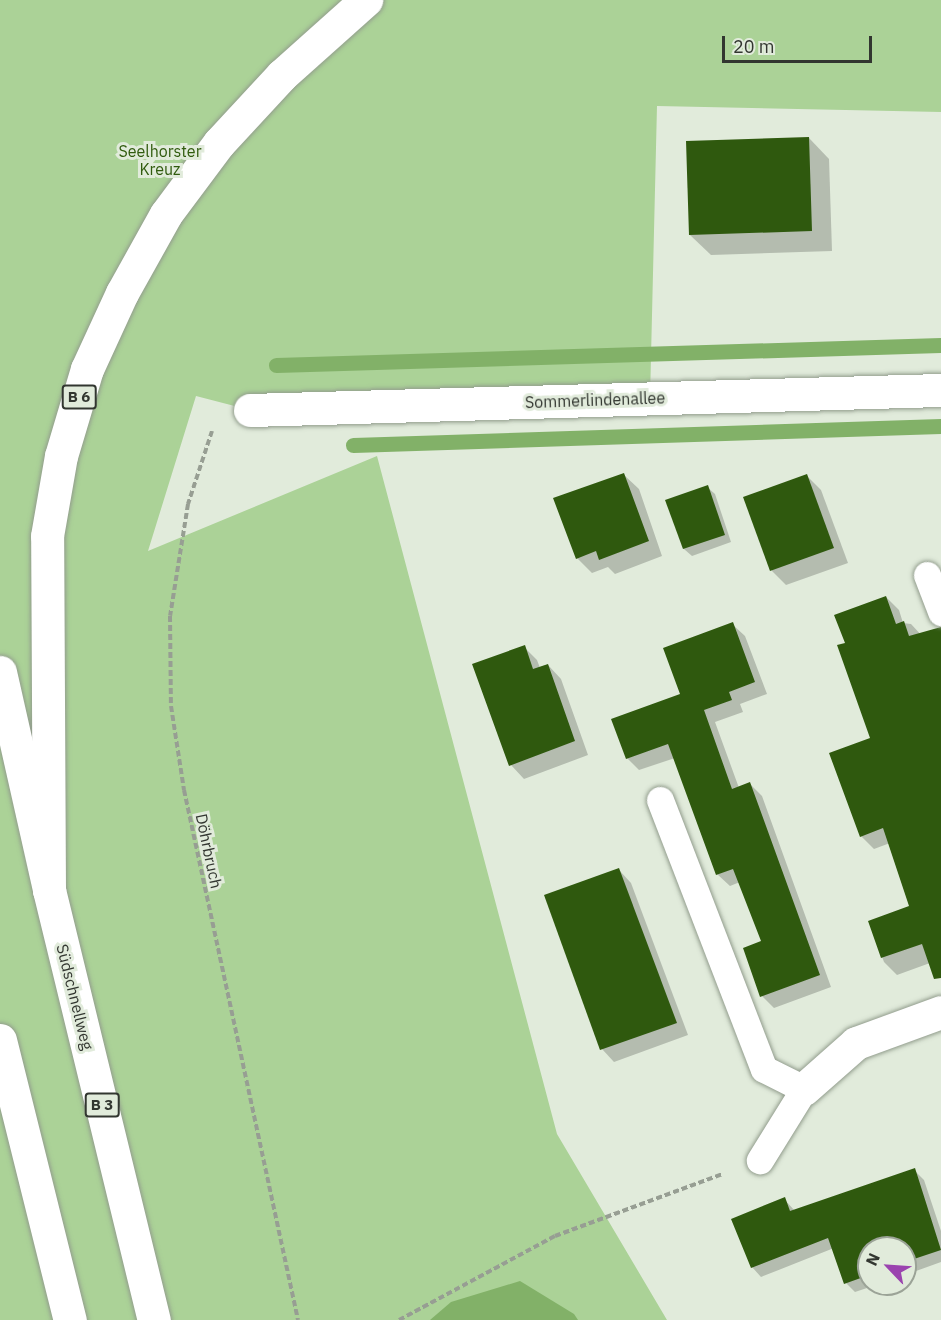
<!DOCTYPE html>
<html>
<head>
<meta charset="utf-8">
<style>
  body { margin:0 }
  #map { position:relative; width:941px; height:1320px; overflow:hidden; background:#e1ebdb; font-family:"IBM Plex Sans",sans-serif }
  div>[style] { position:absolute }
  .green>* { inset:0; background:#abd297 }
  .water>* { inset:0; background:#82b168 }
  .shadow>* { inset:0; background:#0003 }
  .stream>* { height:15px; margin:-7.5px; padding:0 7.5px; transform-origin:7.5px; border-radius:7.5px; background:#82b168 }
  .building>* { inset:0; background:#2f590e }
  .path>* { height:4px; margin-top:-2px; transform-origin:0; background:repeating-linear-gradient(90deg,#979e93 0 6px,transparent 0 9px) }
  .roads { filter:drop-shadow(0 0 2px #929d8d) drop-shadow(0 0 2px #929d8d) }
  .lane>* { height:27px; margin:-13.5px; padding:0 13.5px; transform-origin:13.5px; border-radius:13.5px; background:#fff }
  .street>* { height:33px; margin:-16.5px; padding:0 16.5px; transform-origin:16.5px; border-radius:16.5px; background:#fff }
  .highway>* { height:33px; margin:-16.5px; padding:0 16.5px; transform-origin:16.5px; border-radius:16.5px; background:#fff }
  span { translate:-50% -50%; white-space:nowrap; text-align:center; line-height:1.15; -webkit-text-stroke:6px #e1ebdb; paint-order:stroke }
  .shield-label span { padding:2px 4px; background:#e1ebdb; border:2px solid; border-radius:4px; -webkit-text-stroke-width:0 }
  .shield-label { font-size:15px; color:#323630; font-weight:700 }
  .park-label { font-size:16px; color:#305b0e }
  .street-label { font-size:16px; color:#323630 }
  .north { position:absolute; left:857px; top:1236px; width:60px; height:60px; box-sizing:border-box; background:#e1ebdb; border:2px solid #9ba397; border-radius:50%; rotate:295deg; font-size:16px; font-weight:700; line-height:24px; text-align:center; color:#323630 }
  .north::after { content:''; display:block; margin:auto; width:21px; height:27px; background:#9b43af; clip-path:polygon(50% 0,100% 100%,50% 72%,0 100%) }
  .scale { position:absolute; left:722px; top:36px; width:150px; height:27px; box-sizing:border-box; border:3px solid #323630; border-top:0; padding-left:8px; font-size:18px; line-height:21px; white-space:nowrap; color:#323630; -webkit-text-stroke:4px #e1ebdb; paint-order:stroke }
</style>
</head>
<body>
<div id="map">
  <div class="green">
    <i style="clip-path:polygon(0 0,941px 0,941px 112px,657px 106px,650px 399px,250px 410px,196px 396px,148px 551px,377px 456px,557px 1134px,667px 1320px,0 1320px)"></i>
  </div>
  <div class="water">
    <i style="clip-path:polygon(520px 1281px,574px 1314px,578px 1320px,430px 1320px,451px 1302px)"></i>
  </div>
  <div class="shadow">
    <i style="clip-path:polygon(809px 138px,829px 159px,832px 251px,711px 255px,690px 235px)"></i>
    <i style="clip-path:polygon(624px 475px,639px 489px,662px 556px,615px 574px,608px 567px,592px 573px,577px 558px)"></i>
    <i style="clip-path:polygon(806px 475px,821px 490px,848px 563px,786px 585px,772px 571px,745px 498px)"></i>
    <i style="clip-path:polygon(707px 487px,715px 494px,731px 542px,692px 556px,684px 549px,667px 501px)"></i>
    <i style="clip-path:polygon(886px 597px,899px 610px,903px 623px,911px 624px,924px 638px,941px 682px,941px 959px,897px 975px,884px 962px,869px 922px,911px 907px,890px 843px,874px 849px,861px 836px,872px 739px,847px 644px)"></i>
    <i style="clip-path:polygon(732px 624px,745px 636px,767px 694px,740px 704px,743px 712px,715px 722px,739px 788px,750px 784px,762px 796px,831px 987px,774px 1008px,762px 996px,762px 942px,740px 882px,730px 886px,717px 874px,675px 758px,639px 770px,627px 758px,682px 695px)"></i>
    <i style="clip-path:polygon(524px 647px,537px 660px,540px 668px,548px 665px,561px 679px,588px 755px,524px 779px,511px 765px)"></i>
    <i style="clip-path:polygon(619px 870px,631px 883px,688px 1035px,614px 1062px,602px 1049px)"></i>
    <i style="clip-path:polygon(914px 1170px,924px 1180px,941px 1231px,941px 1262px,905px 1275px,905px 1248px,869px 1248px,869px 1284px,879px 1284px,855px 1292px,846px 1283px,834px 1248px,761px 1277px,752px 1267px,784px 1199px,795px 1211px)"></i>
  </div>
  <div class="stream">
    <i style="left:276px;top:365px;width:665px;rotate:-1.72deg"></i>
    <i style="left:353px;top:445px;width:588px;rotate:-1.85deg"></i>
  </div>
  <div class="building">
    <i style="clip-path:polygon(809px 137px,812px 231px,689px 235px,686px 141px)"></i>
    <i style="clip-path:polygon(624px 473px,649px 541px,599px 560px,596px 551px,576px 559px,553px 498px)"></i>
    <i style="clip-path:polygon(807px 474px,834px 548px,770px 571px,743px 497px)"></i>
    <i style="clip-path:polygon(708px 485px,725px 535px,683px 549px,665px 500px)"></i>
    <i style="clip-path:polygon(886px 596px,896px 624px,904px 621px,909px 636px,941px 627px,941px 978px,934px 979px,922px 944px,881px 958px,868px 921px,909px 906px,883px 828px,860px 837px,829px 753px,870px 738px,837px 645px,845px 643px,834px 615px)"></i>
    <i style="clip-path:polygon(733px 622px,755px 682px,729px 692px,732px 700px,704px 710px,732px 789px,750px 782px,820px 975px,760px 997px,743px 948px,761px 941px,733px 869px,716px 875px,668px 744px,626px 759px,611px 719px,680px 694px,663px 648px)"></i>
    <i style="clip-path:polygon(525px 645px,533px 669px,548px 664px,575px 741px,509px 766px,472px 664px)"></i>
    <i style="clip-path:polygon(619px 868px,677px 1023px,600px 1050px,544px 895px)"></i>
    <i style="clip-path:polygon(915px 1168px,941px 1250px,905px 1262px,905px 1248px,869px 1248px,869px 1275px,844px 1284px,828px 1238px,751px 1268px,731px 1219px,785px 1197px,790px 1211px)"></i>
  </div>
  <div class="path">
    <i style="left:212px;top:431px;width:77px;rotate:108.2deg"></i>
    <i style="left:188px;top:504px;width:113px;rotate:99.1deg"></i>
    <i style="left:170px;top:616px;width:90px;rotate:89.4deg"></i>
    <i style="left:171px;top:706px;width:85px;rotate:81.2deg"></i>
    <i style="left:184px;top:790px;width:542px;rotate:77.86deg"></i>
    <i style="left:399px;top:1320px;width:177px;rotate:-28.3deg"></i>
    <i style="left:555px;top:1236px;width:179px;rotate:-20.3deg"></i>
  </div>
  <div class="roads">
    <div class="lane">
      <i style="left:927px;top:575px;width:40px;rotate:69deg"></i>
      <i style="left:660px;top:800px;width:288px;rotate:68.9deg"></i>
      <i style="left:764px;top:1069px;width:45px;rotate:26.6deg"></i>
      <i style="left:804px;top:1089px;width:84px;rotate:121.8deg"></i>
    </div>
    <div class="street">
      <i style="left:250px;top:410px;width:691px;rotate:-1.66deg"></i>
      <i style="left:804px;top:1089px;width:69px;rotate:-41.5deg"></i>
      <i style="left:856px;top:1043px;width:90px;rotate:-20deg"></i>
    </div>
    <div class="highway">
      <i style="left:0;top:672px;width:223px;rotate:77.3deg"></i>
      <i style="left:49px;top:890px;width:443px;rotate:76.3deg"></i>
      <i style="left:49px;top:890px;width:354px;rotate:-90.3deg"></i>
      <i style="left:47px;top:536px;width:81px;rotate:-80.1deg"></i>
      <i style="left:61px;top:456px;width:91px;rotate:-73.4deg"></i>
      <i style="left:87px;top:369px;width:84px;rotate:-65.3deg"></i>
      <i style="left:122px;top:293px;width:90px;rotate:-60.9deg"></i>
      <i style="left:166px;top:214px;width:89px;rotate:-53.3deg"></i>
      <i style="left:219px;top:143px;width:93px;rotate:-47.2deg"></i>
      <i style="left:282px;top:75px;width:113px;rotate:-41.8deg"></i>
      <i style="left:0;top:1040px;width:289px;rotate:76deg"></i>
    </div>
  </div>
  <div class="shield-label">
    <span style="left:79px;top:397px">B 6</span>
    <span style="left:102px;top:1105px">B 3</span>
  </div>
  <div class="park-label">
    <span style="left:160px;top:160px">Seelhorster<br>Kreuz</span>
  </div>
  <div class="street-label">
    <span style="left:595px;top:400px;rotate:-2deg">Sommerlindenallee</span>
    <span style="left:209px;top:851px;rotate:78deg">Döhrbruch</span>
    <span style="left:75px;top:997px;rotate:76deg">Südschnellweg</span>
  </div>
  <div class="north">N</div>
  <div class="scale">20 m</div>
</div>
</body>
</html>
